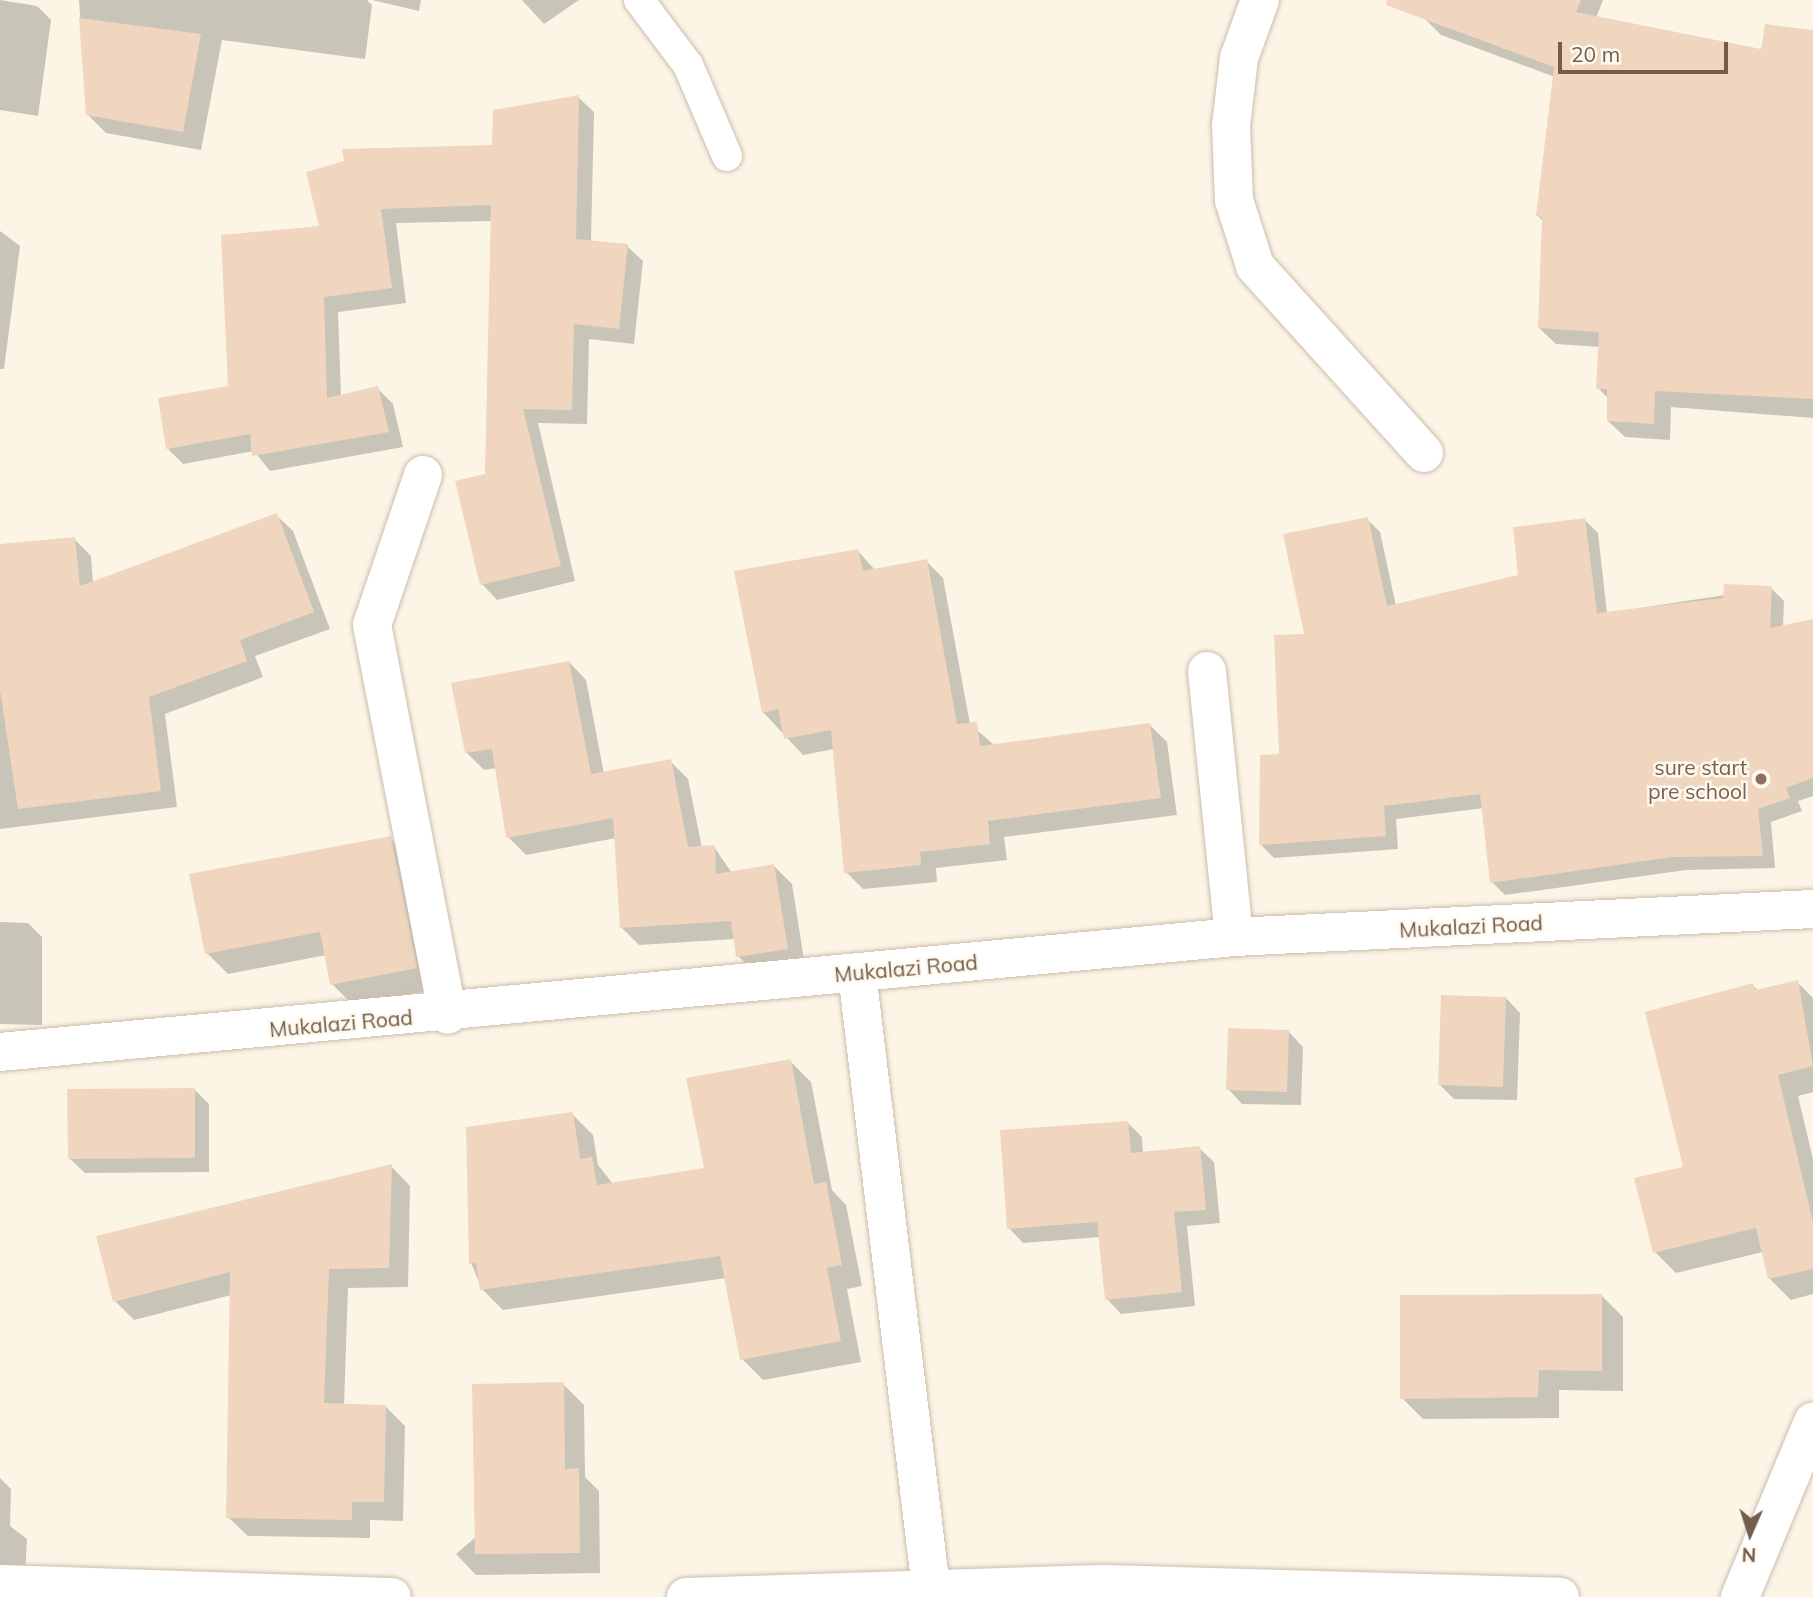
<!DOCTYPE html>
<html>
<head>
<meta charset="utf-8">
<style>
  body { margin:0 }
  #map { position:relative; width:1813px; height:1597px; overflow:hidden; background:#fcf5e6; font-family:Mulish,sans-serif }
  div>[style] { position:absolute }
  .shadow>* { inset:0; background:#0003 }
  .building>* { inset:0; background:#f0d6bf }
  .roads { filter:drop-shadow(0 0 2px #cdbdad) drop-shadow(0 0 2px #cdbdad) }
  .service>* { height:30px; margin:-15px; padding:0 15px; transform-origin:15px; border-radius:15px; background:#fff }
  .minor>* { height:38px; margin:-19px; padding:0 19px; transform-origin:19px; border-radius:19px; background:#fff }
  .dots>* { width:19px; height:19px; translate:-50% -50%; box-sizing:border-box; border:4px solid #fef9ed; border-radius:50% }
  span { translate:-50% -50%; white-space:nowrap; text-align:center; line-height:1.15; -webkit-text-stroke:5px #fef9ed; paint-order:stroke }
  .education-label { font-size:21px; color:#785e54 }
  .right { translate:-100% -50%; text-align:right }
  .street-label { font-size:21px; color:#745d4c }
  .north { position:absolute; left:1715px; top:1499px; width:70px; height:70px; -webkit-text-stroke:5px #fef9ed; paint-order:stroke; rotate:183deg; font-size:19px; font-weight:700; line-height:28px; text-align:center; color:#745d4c }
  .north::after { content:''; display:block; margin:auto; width:24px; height:32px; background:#745d4c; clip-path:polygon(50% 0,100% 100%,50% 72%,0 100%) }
  .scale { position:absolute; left:1558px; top:42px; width:170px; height:32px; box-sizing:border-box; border:4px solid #745d4c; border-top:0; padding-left:9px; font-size:21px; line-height:24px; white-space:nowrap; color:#745d4c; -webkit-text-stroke:5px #fef9ed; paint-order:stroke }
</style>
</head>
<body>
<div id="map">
  <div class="shadow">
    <i style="clip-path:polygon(0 0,37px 6px,51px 20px,38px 116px,0 110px)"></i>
    <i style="clip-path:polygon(79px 0,367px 0,372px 5px,365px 59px,222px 40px,201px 150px,106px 133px,87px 114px)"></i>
    <i style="clip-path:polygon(372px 0,421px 0,419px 11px)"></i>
    <i style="clip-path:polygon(522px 0,579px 0,544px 24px)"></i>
    <i style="clip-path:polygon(1431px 0,1603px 0,1596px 18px,1763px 51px,1813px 32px,1813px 418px,1671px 407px,1670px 440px,1625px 437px,1608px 421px,1609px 399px,1598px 388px,1600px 347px,1556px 344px,1539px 328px,1543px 221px,1538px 216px,1555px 77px,1441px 35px,1424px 18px)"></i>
    <i style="clip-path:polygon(578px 97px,594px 112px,591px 242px,627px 246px,643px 261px,634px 344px,589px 339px,587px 424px,538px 423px,575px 581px,497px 600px,482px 584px,493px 221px,396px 223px,406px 303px,338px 312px,341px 396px,377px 388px,393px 404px,403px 447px,270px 471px,254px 451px,183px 464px,168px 449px,230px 387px,321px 228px,494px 146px)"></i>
    <i style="clip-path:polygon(0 231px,20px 246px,4px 369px,0 369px)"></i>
    <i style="clip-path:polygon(276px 515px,293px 531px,330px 629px,255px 656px,263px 677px,165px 714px,177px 807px,0 829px,0 546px,74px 539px,91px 556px,93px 583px)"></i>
    <i style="clip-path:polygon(1367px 519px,1380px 532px,1396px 606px,1520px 577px,1585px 520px,1598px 533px,1607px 613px,1771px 588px,1784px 601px,1783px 627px,1813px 624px,1813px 796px,1798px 801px,1802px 811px,1771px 822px,1775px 868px,1686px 870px,1505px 895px,1492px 882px,1484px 808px,1396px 819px,1398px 849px,1274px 858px,1261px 845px,1306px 636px)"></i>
    <i style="clip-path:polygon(858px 551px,875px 570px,926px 561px,943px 578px,970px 724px,994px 745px,1150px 725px,1167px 742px,1177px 815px,1004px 837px,1007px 860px,936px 868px,937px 882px,863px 889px,846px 872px,834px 749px,803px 755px,763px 712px)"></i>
    <i style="clip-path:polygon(569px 662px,586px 680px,604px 774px,670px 761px,688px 779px,702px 848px,714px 847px,732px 873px,774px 866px,792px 884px,805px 966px,756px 974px,738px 956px,735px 939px,639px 945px,621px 927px,616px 838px,526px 855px,508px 837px,497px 768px,484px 770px,466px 752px)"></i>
    <i style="clip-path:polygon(390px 838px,411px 859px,437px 989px,353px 1005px,332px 984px,326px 955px,228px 974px,207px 953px)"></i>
    <i style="clip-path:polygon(0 922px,28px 923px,42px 937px,42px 1025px,0 1024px)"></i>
    <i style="clip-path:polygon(1797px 982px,1813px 998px,1813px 1092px,1798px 1096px,1813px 1159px,1813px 1294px,1791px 1300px,1770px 1279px,1763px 1252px,1676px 1273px,1655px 1252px,1753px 985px,1758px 991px)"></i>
    <i style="clip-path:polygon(1506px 998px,1520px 1013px,1517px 1100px,1454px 1099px,1440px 1085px)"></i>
    <i style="clip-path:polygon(1289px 1032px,1303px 1047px,1301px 1105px,1242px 1104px,1228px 1089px)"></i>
    <i style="clip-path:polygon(790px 1061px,811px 1082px,832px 1190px,846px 1205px,862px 1286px,847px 1289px,861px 1362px,763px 1380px,742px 1359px,726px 1278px,503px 1310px,482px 1289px,471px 1263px,572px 1114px,593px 1135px,598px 1165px,613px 1184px,706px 1170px)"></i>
    <i style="clip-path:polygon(195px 1090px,209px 1104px,209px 1172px,85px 1173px,70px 1159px)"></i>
    <i style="clip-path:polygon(1128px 1123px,1142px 1137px,1143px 1153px,1199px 1148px,1214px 1162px,1220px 1223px,1187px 1226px,1195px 1306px,1121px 1314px,1107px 1299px,1100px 1237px,1023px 1243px,1009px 1228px)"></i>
    <i style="clip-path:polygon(391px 1166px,410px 1186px,408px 1287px,348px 1288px,344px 1405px,385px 1406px,405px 1426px,403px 1521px,370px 1520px,370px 1538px,248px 1536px,228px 1517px,231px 1295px,134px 1320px,115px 1301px)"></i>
    <i style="clip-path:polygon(1602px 1296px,1623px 1317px,1623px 1391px,1559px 1390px,1559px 1418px,1423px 1419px,1402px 1398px)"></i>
    <i style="clip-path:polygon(563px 1384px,584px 1405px,585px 1477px,599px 1491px,600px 1573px,476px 1575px,456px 1554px,485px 1529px)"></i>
    <i style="clip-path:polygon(0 1478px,11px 1489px,10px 1526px,27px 1539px,25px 1575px,0 1580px)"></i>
  </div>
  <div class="building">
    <i style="clip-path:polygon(1387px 0,1581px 0,1576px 12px,1761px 49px,1765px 24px,1813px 30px,1813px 399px,1655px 391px,1654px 424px,1607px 421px,1607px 389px,1596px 389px,1599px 332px,1538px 328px,1542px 217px,1536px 216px,1554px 67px,1386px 5px)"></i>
    <i style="clip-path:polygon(79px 18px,201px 34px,183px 132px,86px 115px)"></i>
    <i style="clip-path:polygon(579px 95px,576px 239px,628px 244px,619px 329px,574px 324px,572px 410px,523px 409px,561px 566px,480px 585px,455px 481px,485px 474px,491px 205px,381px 209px,392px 288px,324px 297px,327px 398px,378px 386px,389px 432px,252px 456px,250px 434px,166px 449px,158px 398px,228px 386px,221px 235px,319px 226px,306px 172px,344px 161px,342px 149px,492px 145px,493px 110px)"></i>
    <i style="clip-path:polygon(277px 513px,314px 612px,240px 640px,247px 661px,149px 697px,161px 791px,18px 809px,0 690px,0 544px,75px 537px,80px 586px)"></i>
    <i style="clip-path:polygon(1368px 517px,1387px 606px,1518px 575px,1513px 527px,1585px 518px,1597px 613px,1723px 598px,1724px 584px,1772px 586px,1770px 628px,1813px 619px,1813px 778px,1786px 788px,1790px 798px,1758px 809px,1763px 856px,1672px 857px,1490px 883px,1480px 794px,1384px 806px,1386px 836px,1259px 845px,1260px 755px,1279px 754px,1274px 635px,1304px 634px,1283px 534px)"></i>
    <i style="clip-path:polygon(858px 549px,863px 571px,927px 559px,957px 724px,977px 722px,980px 746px,1150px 723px,1161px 798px,988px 821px,990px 844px,920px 852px,921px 865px,844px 873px,831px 730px,784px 739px,778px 709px,762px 713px,734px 571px)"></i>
    <i style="clip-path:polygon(569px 661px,591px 774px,671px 759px,688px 847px,715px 845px,716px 874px,774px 864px,788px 949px,736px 957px,731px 921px,620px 928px,613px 818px,506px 838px,492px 749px,465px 753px,451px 683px)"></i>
    <i style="clip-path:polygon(391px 836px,417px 968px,330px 985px,320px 932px,205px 954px,189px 874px)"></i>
    <i style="clip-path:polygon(1798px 980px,1813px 1066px,1778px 1075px,1813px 1222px,1813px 1269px,1768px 1279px,1756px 1228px,1653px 1253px,1634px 1178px,1683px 1167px,1645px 1012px,1753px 983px,1755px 990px)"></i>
    <i style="clip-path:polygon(1441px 995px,1506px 997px,1503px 1087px,1438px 1085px)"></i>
    <i style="clip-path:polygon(1228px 1028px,1289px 1030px,1287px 1092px,1226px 1090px)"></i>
    <i style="clip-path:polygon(791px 1059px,814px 1184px,826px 1182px,842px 1265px,827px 1268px,841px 1341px,740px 1360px,720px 1256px,480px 1290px,476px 1263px,469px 1264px,466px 1127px,573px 1112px,580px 1159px,592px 1157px,597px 1185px,704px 1168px,686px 1078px)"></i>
    <i style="clip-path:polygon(195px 1088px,195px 1158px,68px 1159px,67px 1089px)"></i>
    <i style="clip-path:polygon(1128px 1121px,1131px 1153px,1200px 1146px,1206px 1210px,1174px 1212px,1182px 1292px,1105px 1300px,1097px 1222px,1007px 1229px,1000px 1130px)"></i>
    <i style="clip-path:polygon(392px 1164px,389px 1268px,329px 1269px,324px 1403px,386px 1405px,384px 1502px,352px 1502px,352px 1520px,226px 1518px,230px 1272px,113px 1302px,96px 1236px)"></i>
    <i style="clip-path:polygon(1602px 1294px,1602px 1371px,1539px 1370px,1538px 1397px,1400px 1399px,1400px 1295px)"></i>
    <i style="clip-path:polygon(564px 1382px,565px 1469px,579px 1468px,580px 1553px,475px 1554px,472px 1384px)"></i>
  </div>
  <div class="roads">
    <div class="service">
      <i style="left:639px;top:0;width:81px;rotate:53deg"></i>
      <i style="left:688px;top:65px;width:99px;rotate:66.8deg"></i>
    </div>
    <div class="minor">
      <i style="left:1260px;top:0;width:62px;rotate:109.9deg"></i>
      <i style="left:1239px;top:58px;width:68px;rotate:96.7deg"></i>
      <i style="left:1231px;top:126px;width:74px;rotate:87.7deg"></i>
      <i style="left:1234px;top:200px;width:69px;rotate:72.3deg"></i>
      <i style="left:1255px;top:266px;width:252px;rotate:47.9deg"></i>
      <i style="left:423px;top:475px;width:158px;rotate:108.8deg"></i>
      <i style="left:372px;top:625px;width:397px;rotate:79deg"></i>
      <i style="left:1207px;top:671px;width:267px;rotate:84.2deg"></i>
      <i style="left:857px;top:973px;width:620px;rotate:83.15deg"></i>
      <i style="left:0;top:1052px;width:1239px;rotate:-5.32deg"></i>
      <i style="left:1234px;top:937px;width:580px;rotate:-2.77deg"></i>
      <i style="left:0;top:1584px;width:392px;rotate:1.9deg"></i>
      <i style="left:686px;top:1597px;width:420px;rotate:-1.8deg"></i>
      <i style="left:1106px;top:1584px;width:454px;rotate:1.6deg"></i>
      <i style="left:1740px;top:1597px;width:190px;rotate:-67.4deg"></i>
    </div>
  </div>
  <div class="dots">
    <i style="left:1761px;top:779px;background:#8d6e63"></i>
  </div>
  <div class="education-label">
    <span class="right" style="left:1747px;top:779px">sure start<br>pre school</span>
  </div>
  <div class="street-label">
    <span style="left:1471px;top:926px;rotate:-3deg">Mukalazi Road</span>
    <span style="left:906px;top:968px;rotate:-5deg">Mukalazi Road</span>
    <span style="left:341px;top:1023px;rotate:-5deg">Mukalazi Road</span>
  </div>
  <div class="north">N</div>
  <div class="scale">20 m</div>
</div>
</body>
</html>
